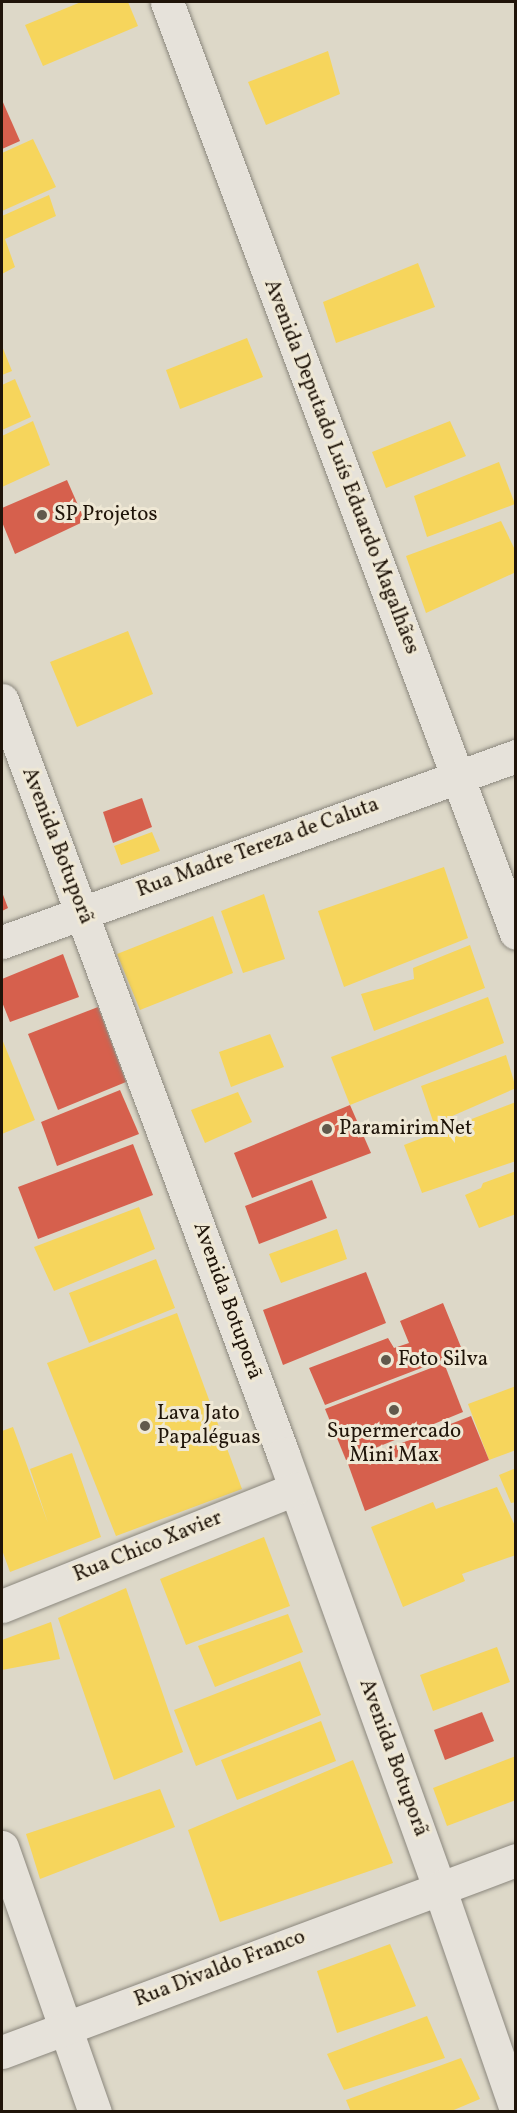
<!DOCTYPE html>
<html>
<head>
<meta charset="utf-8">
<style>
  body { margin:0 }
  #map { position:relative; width:517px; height:2113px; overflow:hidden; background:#ddd8c8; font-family:Vollkorn,serif }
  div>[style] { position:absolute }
  .homes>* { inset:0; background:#f6d55c }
  .shops>* { inset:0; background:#d6604d }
  .roads { filter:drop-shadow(0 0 2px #8b877d) drop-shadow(0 0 2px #8b877d) }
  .minor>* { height:33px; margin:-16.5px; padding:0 16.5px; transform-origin:16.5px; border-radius:16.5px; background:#e6e2da }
  .dots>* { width:16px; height:16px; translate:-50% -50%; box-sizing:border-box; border:3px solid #efe8d5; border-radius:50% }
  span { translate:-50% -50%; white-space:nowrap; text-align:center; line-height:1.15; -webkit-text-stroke:6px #efe8d5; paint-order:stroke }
  .street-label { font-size:21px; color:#1f1409 }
  .poi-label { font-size:21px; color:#1f1409 }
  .left { translate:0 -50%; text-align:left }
  .frame { position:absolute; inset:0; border:3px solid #1f1409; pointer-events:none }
</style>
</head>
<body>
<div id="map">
  <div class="homes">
    <i style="clip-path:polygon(81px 2px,128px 2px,138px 26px,43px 66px,25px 25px)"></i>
    <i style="clip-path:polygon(328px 51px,340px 94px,266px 125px,248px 82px)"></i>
    <i style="clip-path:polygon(33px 139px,56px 187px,2px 211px,2px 153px)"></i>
    <i style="clip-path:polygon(49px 195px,56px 216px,5px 239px,15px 267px,2px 274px,2px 216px)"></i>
    <i style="clip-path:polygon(418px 263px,435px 307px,336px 343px,323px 302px)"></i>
    <i style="clip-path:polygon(247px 338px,263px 377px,180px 409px,166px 370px)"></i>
    <i style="clip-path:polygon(2px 346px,12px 371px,2px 375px)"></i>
    <i style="clip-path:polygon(15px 379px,31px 417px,2px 430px,2px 385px)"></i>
    <i style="clip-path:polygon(33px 421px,50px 465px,2px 487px,2px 436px)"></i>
    <i style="clip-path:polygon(450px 421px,466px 456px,386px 488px,372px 452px)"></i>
    <i style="clip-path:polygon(499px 462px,515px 504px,427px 537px,414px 496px)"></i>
    <i style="clip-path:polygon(501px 521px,516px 552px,516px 572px,426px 613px,406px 556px)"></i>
    <i style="clip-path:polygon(128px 631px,153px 694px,77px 727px,50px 662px)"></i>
    <i style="clip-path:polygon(152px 832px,160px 851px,121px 865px,114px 846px)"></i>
    <i style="clip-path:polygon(444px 867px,468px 938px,344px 987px,318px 911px)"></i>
    <i style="clip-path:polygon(264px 894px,285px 959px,243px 973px,221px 911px)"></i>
    <i style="clip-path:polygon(213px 916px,233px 973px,140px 1010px,117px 954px)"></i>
    <i style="clip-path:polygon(470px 945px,485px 988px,374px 1031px,361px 994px,414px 979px,413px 968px)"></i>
    <i style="clip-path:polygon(488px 997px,504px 1043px,350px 1105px,331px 1057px)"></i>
    <i style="clip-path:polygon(270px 1034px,284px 1067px,231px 1087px,219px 1052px)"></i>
    <i style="clip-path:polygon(2px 1039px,35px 1120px,2px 1134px)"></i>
    <i style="clip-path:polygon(506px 1055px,516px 1088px,434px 1124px,421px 1086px)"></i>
    <i style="clip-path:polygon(238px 1092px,252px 1122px,205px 1143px,191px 1110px)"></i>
    <i style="clip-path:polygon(516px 1102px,516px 1161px,422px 1193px,404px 1145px)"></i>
    <i style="clip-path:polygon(516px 1171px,516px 1214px,479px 1228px,465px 1195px,481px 1188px,483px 1183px)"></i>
    <i style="clip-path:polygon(139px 1207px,155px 1249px,54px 1291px,34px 1247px)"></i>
    <i style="clip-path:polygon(337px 1229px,347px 1259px,281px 1283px,269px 1254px)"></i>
    <i style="clip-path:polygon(156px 1259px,175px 1308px,89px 1343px,69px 1293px)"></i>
    <i style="clip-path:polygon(177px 1313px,242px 1489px,116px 1536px,47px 1363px)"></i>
    <i style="clip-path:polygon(516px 1386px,516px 1450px,489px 1460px,468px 1404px)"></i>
    <i style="clip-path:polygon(13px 1427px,48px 1523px,30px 1469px,72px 1453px,101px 1537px,10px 1572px,2px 1550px,2px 1431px)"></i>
    <i style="clip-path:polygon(516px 1468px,516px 1502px,511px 1503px,499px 1475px)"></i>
    <i style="clip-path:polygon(497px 1487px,516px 1528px,516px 1555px,462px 1574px,465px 1581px,403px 1607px,371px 1527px,433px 1502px,436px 1509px)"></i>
    <i style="clip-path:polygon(264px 1537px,290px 1606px,186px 1645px,160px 1579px)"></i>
    <i style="clip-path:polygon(126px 1588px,183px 1752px,114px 1780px,58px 1618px)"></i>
    <i style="clip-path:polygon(288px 1614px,303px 1652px,215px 1687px,198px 1646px)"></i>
    <i style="clip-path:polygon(51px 1622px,60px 1659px,2px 1670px,2px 1640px)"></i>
    <i style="clip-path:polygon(497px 1647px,510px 1682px,433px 1711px,420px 1675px)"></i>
    <i style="clip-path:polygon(300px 1661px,321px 1715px,196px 1766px,174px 1710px)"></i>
    <i style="clip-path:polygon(321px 1721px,336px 1761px,237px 1800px,221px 1760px)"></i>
    <i style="clip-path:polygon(516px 1756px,516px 1800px,447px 1826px,433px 1788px)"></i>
    <i style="clip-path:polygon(353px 1760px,393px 1863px,220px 1922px,188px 1830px)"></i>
    <i style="clip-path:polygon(160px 1789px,175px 1827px,40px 1879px,26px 1834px)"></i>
    <i style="clip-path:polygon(390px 1944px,416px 2006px,337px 2033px,317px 1971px)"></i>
    <i style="clip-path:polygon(427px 2016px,445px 2058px,344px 2090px,327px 2054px)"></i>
    <i style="clip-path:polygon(461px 2058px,480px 2099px,449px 2112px,351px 2112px,346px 2100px)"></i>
  </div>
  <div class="shops">
    <i style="clip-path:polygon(2px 100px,20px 141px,2px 149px)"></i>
    <i style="clip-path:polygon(67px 480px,85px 521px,15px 554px,2px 522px,2px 508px)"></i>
    <i style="clip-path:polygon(142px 798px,152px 827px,113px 843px,103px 812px)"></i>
    <i style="clip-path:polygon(2px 892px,8px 908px,2px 911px)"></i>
    <i style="clip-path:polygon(63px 954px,79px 997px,10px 1022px,2px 1002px,2px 979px)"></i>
    <i style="clip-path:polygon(98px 1007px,126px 1082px,58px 1110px,28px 1034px)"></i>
    <i style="clip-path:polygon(120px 1090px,139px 1134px,57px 1166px,41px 1122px)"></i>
    <i style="clip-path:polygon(350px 1105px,371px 1153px,252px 1198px,234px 1153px)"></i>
    <i style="clip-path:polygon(133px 1144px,153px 1195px,38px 1239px,18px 1187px)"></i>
    <i style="clip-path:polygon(312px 1180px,327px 1218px,259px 1244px,245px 1206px)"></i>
    <i style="clip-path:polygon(366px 1272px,386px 1323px,283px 1365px,263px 1310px)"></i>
    <i style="clip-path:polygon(443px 1303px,463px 1352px,325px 1405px,309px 1368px,388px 1338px,394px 1348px,409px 1343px,400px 1321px)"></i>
    <i style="clip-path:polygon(444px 1363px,463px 1412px,346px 1460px,325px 1409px)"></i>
    <i style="clip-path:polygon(471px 1416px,489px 1460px,365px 1511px,348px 1464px)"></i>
    <i style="clip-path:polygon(482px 1712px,494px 1741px,445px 1760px,434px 1730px)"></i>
  </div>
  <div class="roads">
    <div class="minor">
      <i style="left:167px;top:2px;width:994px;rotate:69.45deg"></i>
      <i style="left:2px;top:700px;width:805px;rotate:69.56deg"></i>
      <i style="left:283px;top:1454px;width:460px;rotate:70.2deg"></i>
      <i style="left:439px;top:1887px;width:235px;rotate:70.9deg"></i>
      <i style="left:2px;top:942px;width:547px;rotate:-19.89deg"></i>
      <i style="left:2px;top:1606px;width:315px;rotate:-21.8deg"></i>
      <i style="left:2px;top:1847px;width:281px;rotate:70.7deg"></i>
      <i style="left:2px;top:2052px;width:549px;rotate:-20.48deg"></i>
    </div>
  </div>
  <div class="dots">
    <i style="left:42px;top:515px;background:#62594c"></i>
    <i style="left:327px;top:1129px;background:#62594c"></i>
    <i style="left:386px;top:1360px;background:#62594c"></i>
    <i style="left:394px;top:1410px;background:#62594c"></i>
    <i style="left:145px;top:1426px;background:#62594c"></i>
  </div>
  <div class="street-label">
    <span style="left:341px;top:467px;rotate:69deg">Avenida Deputado Luís Eduardo Magalhães</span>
    <span style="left:57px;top:846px;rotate:69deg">Avenida Botuporã</span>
    <span style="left:258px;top:848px;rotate:-20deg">Rua Madre Tereza de Caluta</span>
    <span style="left:227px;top:1301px;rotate:70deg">Avenida Botuporã</span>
    <span style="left:148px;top:1547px;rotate:-22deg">Rua Chico Xavier</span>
    <span style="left:393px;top:1758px;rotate:70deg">Avenida Botuporã</span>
    <span style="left:220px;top:1969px;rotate:-21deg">Rua Divaldo Franco</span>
  </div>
  <div class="poi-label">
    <span class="left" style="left:54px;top:515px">SP Projetos</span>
    <span class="left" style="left:339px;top:1129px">ParamirimNet</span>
    <span class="left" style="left:398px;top:1360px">Foto Silva</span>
    <span class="left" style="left:157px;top:1426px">Lava Jato<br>Papaléguas</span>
    <span style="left:394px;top:1444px">Supermercado<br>Mini Max</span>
  </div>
  <div class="frame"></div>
</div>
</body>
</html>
